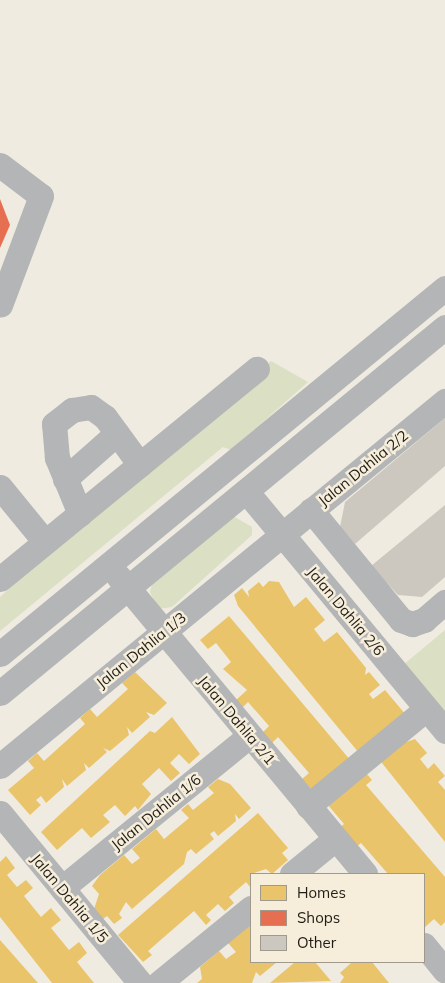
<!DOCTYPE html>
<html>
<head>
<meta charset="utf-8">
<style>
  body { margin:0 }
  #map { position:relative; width:445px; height:983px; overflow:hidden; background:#f0ebe1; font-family:Mulish,sans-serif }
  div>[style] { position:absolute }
  .green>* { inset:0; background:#dbdfc3 }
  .homes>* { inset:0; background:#e9c46a }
  .shops>* { inset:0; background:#e76f51 }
  .building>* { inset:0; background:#ccc8bf }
  .minor>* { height:25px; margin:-12.5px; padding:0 12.5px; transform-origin:12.5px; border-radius:12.5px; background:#b4b5b6 }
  span { translate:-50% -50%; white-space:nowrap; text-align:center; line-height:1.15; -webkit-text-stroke:5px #f6eedb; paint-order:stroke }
  .street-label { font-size:15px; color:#201d16 }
  .legend { position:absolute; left:250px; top:873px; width:175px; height:90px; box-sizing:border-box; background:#f6eedb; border:1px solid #a09a8c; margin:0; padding:6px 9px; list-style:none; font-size:15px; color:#201d16 }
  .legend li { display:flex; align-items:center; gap:10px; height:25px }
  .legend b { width:25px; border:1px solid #a09a8c }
</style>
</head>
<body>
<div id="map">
  <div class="green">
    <i style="clip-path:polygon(271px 361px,308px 382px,231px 450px,223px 447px,0 631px,0 597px,131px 478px)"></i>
    <i style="clip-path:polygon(233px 516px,252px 527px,252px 535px,172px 607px,158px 609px,150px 592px,153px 580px)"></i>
    <i style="clip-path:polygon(445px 630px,445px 717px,403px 665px)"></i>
  </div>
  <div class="homes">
    <i style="clip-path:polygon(269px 581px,279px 582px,294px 607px,306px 597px,325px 620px,314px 629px,324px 642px,337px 632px,366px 668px,365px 675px,369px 672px,380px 685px,369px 694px,373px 699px,385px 690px,406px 715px,359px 753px,238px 606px,234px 595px,242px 588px,249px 597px,248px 591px,259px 582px,263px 587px)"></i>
    <i style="clip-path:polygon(229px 616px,351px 761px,314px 792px,302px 779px,309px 773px,278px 737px,272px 743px,263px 732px,269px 726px,248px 702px,242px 708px,235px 701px,247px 690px,223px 669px,231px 662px,216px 643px,208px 649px,200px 640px)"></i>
    <i style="clip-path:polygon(135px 672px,167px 703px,154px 715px,146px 712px,150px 717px,132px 733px,127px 727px,129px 735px,110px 751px,103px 748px,107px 752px,89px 768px,84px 763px,86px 770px,67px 786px,62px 779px,64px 787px,46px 803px,41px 796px,36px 800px,41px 805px,30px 815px,8px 790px,34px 768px,28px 761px,37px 753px,44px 761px,85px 724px,80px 718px,90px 709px,97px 717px,128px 689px,122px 683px)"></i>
    <i style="clip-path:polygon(172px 717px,200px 754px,189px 764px,179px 754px,170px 763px,180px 773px,171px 781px,159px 768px,142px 784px,151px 794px,138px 810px,135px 806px,125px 816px,115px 805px,103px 815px,110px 822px,91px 838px,82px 828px,57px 850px,41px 832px,150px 731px,155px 733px)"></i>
    <i style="clip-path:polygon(415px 739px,427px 753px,420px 759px,428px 769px,434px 763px,445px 776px,438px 782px,445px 790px,445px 842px,374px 753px)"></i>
    <i style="clip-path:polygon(359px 765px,372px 780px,366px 785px,445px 877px,445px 922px,441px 926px,434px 919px,424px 928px,424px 874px,388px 874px,361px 843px,355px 848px,339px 828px,344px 824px,322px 798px)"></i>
    <i style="clip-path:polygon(218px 779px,230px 784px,251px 808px,239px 819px,235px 814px,236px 821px,218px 836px,214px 831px,210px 834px,214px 839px,196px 854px,191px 849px,187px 852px,184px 864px,132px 909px,126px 902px,119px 914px,122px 918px,114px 924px,107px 916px,103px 919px,94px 909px,99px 894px,92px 886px,100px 875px,124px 855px,132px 864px,140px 858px,132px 849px,156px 829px,164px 839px,189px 818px,181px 810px,188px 804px,193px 810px,214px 793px,208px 787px)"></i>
    <i style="clip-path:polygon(258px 813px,288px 848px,282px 853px,288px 860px,272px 874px,266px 869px,251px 874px,251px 888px,246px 882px,229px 897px,234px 903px,225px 911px,218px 904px,206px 915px,211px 920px,206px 925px,194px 911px,148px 951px,152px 955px,143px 962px,118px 935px)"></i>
    <i style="clip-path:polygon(6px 856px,15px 868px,7px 875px,17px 887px,26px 880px,33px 888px,24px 896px,41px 917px,51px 908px,61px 920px,51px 928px,69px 950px,79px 942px,87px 953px,77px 962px,94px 983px,52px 983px,0 917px,0 862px)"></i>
    <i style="clip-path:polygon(251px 924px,251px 962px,277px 962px,260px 976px,256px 972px,252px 983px,197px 983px,202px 979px,200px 967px,219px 951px,226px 959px,236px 952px,228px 943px)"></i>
    <i style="clip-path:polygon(0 940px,38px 983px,0 983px)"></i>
    <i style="clip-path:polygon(295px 962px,315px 962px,331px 981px,270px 983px)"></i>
    <i style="clip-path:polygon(352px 962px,372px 962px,389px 983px,340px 983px,344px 977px,340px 973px)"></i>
  </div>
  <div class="shops">
    <i style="clip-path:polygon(0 199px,10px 225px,0 248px)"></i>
  </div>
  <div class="building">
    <i style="clip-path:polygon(445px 418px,445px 466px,355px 544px,340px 527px,345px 502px)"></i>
    <i style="clip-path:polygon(445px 505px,445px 577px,422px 597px,398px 595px,371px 566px)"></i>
  </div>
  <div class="minor">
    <i style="left:0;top:165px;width:51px;rotate:37.1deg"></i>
    <i style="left:41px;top:196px;width:116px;rotate:110.6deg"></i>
    <i style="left:65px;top:479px;width:69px;rotate:-41.5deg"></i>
    <i style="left:0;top:487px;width:71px;rotate:50.7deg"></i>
    <i style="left:246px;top:491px;width:312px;rotate:50.3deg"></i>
    <i style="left:311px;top:510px;width:142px;rotate:50.7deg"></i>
    <i style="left:401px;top:620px;width:12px;rotate:20deg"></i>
    <i style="left:412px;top:624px;width:13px;rotate:-18deg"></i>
    <i style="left:424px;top:620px;width:28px;rotate:-41deg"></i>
    <i style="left:80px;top:514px;width:61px;rotate:-112.3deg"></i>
    <i style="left:57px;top:458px;width:34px;rotate:-95deg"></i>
    <i style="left:54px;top:424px;width:23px;rotate:-38deg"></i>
    <i style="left:72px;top:410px;width:19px;rotate:-9deg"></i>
    <i style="left:91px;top:407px;width:17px;rotate:36deg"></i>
    <i style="left:105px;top:417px;width:59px;rotate:53.9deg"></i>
    <i style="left:118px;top:576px;width:387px;rotate:50.3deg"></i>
    <i style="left:0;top:579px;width:332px;rotate:-39.3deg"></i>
    <i style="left:0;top:654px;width:576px;rotate:-39.44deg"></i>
    <i style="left:0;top:693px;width:576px;rotate:-39.44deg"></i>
    <i style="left:0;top:766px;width:576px;rotate:-39.36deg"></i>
    <i style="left:308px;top:806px;width:153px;rotate:-39.4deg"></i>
    <i style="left:0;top:813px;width:220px;rotate:50.5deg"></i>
    <i style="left:292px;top:874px;width:55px;rotate:-39.1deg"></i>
    <i style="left:62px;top:888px;width:242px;rotate:-39.1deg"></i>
    <i style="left:424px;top:945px;width:33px;rotate:51deg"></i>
    <i style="left:159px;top:983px;width:119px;rotate:-39.2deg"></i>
  </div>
  <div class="street-label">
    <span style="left:363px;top:468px;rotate:-39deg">Jalan Dahlia 2/2</span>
    <span style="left:346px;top:611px;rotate:50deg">Jalan Dahlia 2/6</span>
    <span style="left:141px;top:650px;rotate:-39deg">Jalan Dahlia 1/3</span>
    <span style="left:237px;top:720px;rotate:50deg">Jalan Dahlia 2/1</span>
    <span style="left:156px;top:812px;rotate:-39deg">Jalan Dahlia 1/6</span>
    <span style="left:70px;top:898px;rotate:50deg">Jalan Dahlia 1/5</span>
  </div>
  <ul class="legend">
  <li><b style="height:14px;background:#e9c46a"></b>Homes</li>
  <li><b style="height:14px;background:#e76f51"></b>Shops</li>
  <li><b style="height:14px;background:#ccc8bf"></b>Other</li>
  </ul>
</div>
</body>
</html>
